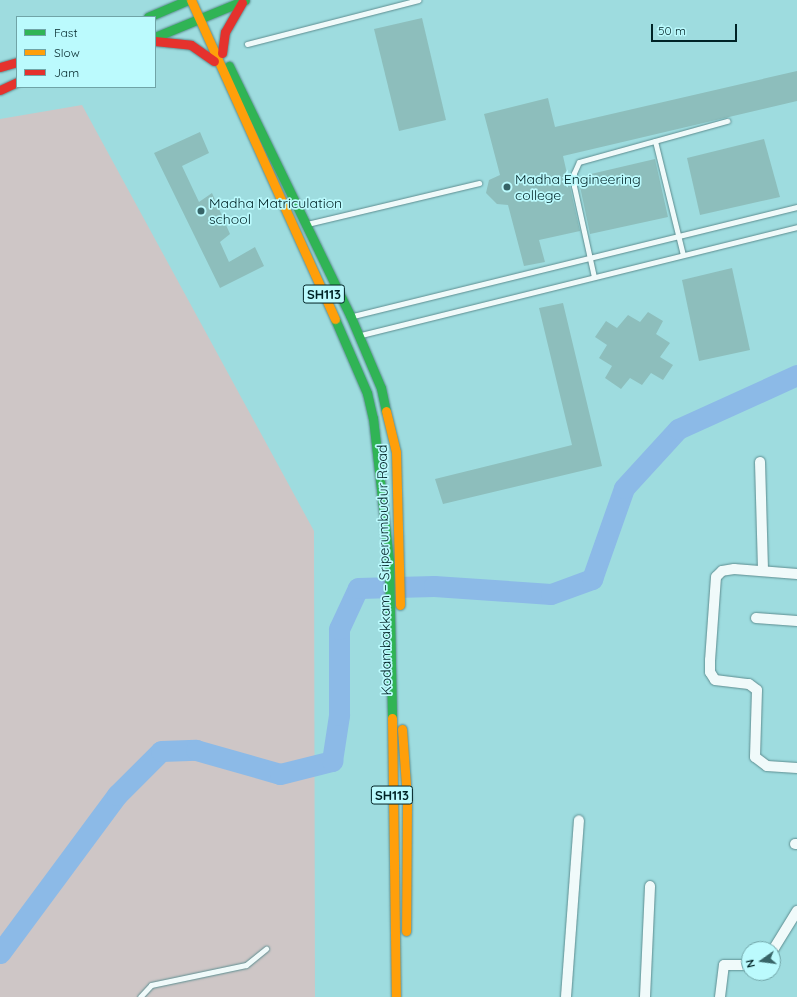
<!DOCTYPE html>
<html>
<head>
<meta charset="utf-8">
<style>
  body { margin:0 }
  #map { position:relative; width:797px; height:997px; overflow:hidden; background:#9edcdf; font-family:Quicksand,sans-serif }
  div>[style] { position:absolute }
  .green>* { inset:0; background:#cec6c6 }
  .river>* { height:21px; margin:-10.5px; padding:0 10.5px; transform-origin:10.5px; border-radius:10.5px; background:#8cbae7 }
  .building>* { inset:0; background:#8dbebc }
  .roads { filter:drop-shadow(0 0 1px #5d8d90) drop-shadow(0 0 1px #5d8d90) }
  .lane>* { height:5px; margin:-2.5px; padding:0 2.5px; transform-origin:2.5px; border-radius:2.5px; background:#f0fafa }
  .street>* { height:10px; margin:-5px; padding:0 5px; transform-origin:5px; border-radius:5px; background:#f0fafa }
  .fast>* { height:9px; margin:-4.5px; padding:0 4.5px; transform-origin:4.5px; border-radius:4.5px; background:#30b455 }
  .slow>* { height:9px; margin:-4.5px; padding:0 4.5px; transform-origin:4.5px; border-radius:4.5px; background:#ff9f0a }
  .jam>* { height:9px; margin:-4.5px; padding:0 4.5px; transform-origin:4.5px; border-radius:4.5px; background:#e5322d }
  .dots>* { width:11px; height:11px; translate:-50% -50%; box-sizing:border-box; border:2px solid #bbfafd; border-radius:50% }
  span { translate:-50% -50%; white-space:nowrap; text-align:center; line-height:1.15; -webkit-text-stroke:3.5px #bbfafd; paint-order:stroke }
  .shield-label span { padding:1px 3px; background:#bbfafd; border:1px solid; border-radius:3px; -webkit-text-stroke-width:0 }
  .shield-label { font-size:13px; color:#002326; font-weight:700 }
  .poi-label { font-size:14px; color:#002326 }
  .left { translate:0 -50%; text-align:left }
  .street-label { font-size:14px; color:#002326 }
  .legend { position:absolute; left:16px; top:16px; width:140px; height:72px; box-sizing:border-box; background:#bbfafd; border:1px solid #70a4a7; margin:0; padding:5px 7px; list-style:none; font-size:12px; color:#002326 }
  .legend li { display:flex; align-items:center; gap:8px; height:20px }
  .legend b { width:20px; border:1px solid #70a4a7 }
  .north { position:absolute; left:741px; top:941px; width:40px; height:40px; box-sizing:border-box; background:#bbfafd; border:1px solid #70a4a7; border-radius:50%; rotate:256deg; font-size:11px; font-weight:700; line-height:16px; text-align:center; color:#002326 }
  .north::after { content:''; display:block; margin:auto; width:14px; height:18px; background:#376467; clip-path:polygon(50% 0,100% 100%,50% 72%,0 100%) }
  .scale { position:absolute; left:651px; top:24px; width:86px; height:18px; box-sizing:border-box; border:2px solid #002326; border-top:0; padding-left:5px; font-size:12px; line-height:14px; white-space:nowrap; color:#002326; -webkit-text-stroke:3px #bbfafd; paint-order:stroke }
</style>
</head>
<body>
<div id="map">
  <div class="green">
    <i style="clip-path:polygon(82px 105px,314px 531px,315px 997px,0 997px,0 119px)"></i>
  </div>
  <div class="river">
    <i style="left:0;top:953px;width:197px;rotate:-53.5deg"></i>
    <i style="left:117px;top:795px;width:62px;rotate:-45deg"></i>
    <i style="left:161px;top:751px;width:35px;rotate:-2deg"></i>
    <i style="left:196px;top:750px;width:87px;rotate:15.9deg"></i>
    <i style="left:280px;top:774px;width:54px;rotate:-14deg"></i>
    <i style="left:332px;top:761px;width:47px;rotate:-81.3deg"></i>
    <i style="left:339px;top:715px;width:86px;rotate:-90deg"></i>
    <i style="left:339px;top:629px;width:45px;rotate:-65.1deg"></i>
    <i style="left:358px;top:588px;width:76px;rotate:-1.5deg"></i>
    <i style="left:434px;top:586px;width:117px;rotate:3.9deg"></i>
    <i style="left:551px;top:594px;width:44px;rotate:-20.1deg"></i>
    <i style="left:592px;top:579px;width:96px;rotate:-70.6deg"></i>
    <i style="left:624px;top:488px;width:80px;rotate:-47.5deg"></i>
    <i style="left:678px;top:429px;width:131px;rotate:-24.4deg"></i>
  </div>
  <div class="building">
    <i style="clip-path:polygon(422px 18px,446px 120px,399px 131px,374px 29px)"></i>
    <i style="clip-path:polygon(797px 71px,797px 101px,563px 156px,580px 231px,539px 240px,545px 262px,524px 266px,508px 205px,497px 204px,486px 193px,489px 180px,500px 175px,484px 114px,548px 98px,555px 127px)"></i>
    <i style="clip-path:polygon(200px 132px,209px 153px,182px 166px,199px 202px,212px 193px,230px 234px,220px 242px,229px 262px,255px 247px,264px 266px,220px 288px,154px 153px)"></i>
    <i style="clip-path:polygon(764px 139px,780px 197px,700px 215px,687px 158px)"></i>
    <i style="clip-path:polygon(655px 159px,668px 217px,590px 234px,578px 177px)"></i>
    <i style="clip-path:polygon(732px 268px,750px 350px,699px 361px,682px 280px)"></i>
    <i style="clip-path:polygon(563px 303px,602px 466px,443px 504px,435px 479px,572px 445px,539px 308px)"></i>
    <i style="clip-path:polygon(648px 312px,663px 321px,656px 334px,670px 343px,660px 357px,673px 365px,663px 380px,651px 373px,642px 385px,630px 378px,621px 389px,605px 378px,612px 366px,599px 358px,607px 345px,595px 337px,606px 321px,617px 328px,628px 315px,640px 322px)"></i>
  </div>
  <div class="roads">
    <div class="lane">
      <i style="left:247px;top:44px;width:177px;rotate:-14.4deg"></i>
      <i style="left:655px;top:141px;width:117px;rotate:76.2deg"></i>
      <i style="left:307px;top:224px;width:177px;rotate:-13.4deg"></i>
      <i style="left:594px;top:277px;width:93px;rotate:-102.4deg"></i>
      <i style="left:574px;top:186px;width:13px;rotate:-90deg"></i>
      <i style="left:574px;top:173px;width:12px;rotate:-66deg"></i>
      <i style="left:579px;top:162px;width:154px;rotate:-15.5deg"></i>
      <i style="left:353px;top:316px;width:457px;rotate:-13.8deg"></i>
      <i style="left:361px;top:335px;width:449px;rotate:-13.9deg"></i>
      <i style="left:140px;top:997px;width:16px;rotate:-47deg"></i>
      <i style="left:151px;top:985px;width:97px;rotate:-11.9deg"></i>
      <i style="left:246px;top:965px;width:26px;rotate:-39deg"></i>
    </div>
    <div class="street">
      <i style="left:760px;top:462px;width:109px;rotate:88.4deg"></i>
      <i style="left:797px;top:574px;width:63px;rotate:-175.5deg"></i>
      <i style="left:734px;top:569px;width:12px;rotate:171deg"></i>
      <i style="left:722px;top:571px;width:8px;rotate:135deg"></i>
      <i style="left:716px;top:577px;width:83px;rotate:94.1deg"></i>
      <i style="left:710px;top:660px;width:12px;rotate:90deg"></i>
      <i style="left:710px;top:672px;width:9px;rotate:58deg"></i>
      <i style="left:715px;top:680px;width:34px;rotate:7deg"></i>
      <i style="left:749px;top:684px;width:10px;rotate:37deg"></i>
      <i style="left:757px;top:690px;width:67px;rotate:91.7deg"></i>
      <i style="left:755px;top:757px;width:15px;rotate:37deg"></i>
      <i style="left:767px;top:766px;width:30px;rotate:4deg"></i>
      <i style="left:756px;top:618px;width:41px;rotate:4.2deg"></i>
      <i style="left:795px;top:844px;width:2px"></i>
      <i style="left:773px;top:950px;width:46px;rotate:-58.4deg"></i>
      <i style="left:566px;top:997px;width:177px;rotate:-85.8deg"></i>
      <i style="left:645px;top:997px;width:111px;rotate:-87.4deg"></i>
      <i style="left:720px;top:997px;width:32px;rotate:-83deg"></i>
      <i style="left:724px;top:965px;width:25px"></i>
    </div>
    <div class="fast">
      <i style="left:148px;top:17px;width:43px;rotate:-23deg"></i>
      <i style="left:155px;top:37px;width:97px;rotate:-22.3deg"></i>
      <i style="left:229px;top:66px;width:277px;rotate:64.1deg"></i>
      <i style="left:350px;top:315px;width:79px;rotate:67deg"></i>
      <i style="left:381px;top:388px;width:24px;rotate:78deg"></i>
      <i style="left:335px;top:319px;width:81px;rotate:66.6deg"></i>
      <i style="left:367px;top:393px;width:26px;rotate:77deg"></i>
      <i style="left:373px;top:418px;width:143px;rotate:83.6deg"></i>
      <i style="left:389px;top:560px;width:158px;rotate:88.9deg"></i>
    </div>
    <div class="slow">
      <i style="left:191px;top:0;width:350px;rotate:65.7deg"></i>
      <i style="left:386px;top:411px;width:42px;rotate:76.3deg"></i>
      <i style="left:396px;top:452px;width:153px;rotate:88.5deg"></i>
      <i style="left:392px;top:718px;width:279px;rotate:89.2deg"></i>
      <i style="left:402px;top:729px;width:70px;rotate:85.9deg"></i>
      <i style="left:407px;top:799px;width:132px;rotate:90.4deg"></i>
    </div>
    <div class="jam">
      <i style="left:155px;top:41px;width:36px;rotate:6deg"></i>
      <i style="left:191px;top:45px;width:28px;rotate:35deg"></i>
      <i style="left:222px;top:53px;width:21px;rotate:-82deg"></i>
      <i style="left:225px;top:32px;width:34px;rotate:-60deg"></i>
      <i style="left:0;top:67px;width:18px;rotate:-16deg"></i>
      <i style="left:0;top:90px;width:19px;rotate:-25deg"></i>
    </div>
  </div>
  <div class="dots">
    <i style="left:507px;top:187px;background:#376467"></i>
    <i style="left:201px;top:211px;background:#376467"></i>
  </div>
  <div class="shield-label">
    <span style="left:324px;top:294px">SH113</span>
    <span style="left:392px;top:795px">SH113</span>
  </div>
  <div class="poi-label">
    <span class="left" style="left:515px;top:187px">Madha Engineering<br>college</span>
    <span class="left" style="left:209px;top:211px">Madha Matriculation<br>school</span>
  </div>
  <div class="street-label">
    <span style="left:384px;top:570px;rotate:-91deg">Kodambakkam – Sriperumbudur Road</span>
  </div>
  <ul class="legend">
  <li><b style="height:5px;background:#30b455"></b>Fast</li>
  <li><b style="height:5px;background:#ff9f0a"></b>Slow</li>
  <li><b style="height:5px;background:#e5322d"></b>Jam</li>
  </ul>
  <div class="north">N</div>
  <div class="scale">50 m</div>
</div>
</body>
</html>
